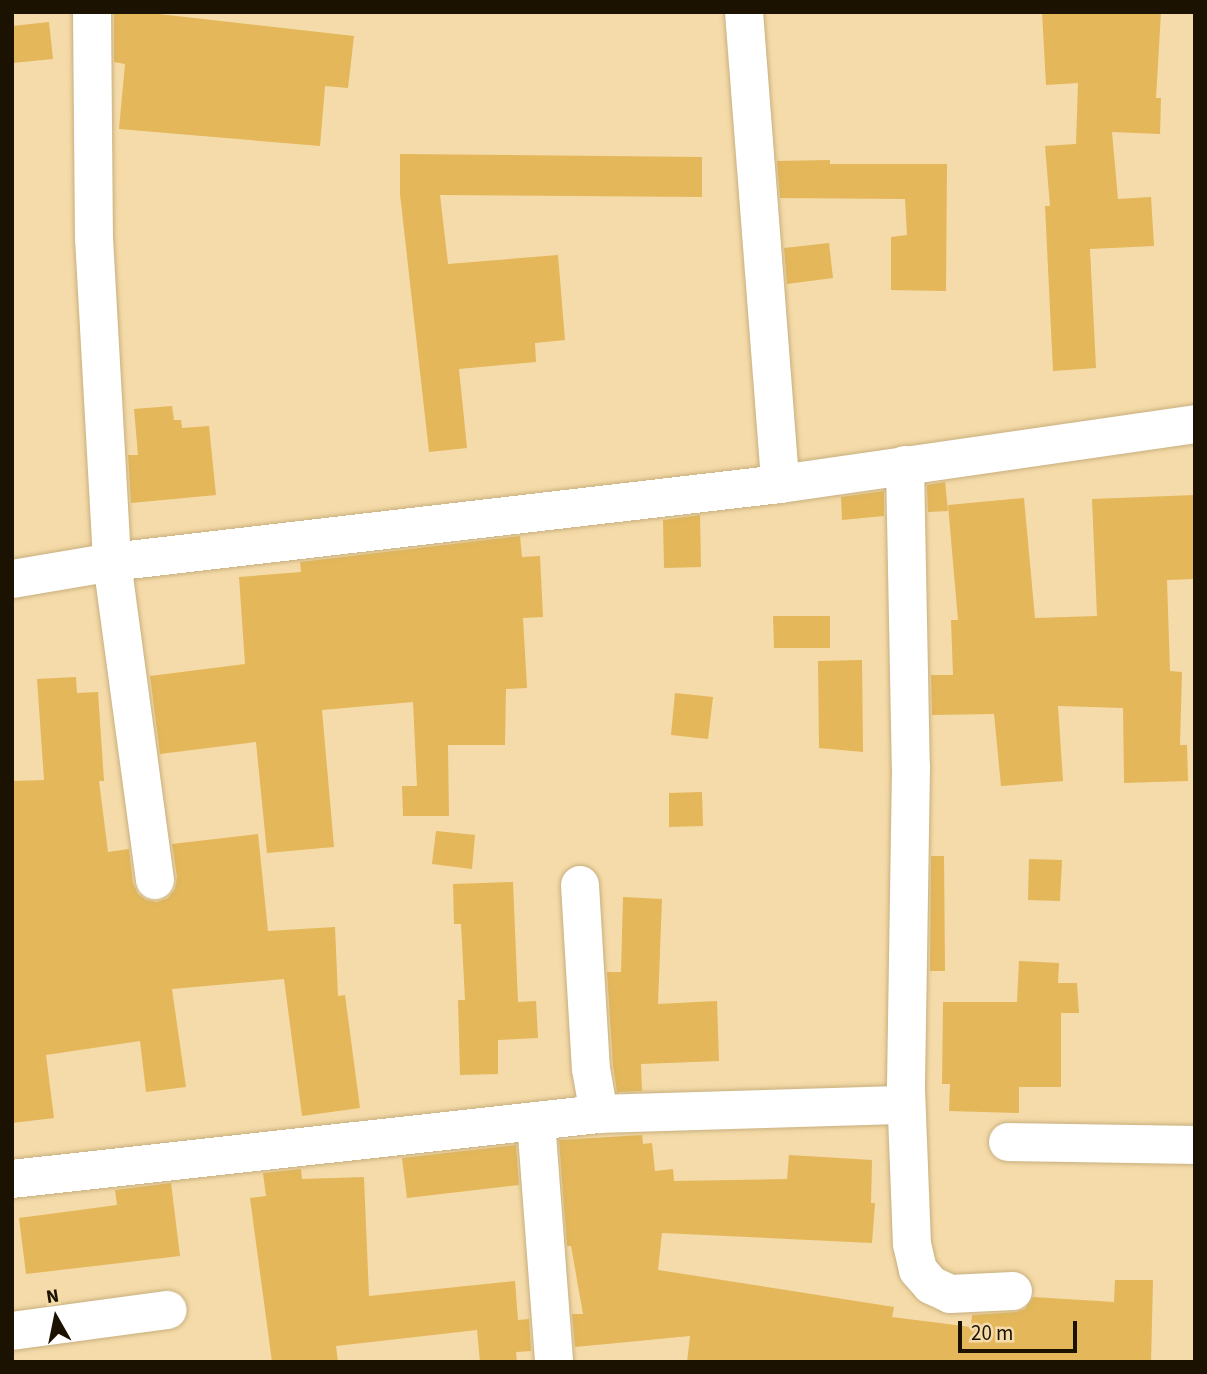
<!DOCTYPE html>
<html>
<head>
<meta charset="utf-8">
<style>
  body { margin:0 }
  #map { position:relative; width:1207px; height:1374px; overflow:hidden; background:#f5dba9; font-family:"Source Sans 3",sans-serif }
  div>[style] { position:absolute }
  .building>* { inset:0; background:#e3b75a }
  .roads { filter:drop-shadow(0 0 2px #c7af7e) drop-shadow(0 0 2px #c7af7e) }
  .minor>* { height:38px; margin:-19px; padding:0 19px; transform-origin:19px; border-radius:19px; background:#fff }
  span { translate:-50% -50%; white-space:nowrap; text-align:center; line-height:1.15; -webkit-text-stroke:5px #f5dba9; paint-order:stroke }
  .frame { position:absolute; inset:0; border:14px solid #1b1201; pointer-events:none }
  .north { position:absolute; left:21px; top:1283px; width:70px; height:70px; -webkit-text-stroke:5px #f5dba9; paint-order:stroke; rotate:351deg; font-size:19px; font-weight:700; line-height:28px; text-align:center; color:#1b1201 }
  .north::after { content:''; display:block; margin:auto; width:24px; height:32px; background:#1b1201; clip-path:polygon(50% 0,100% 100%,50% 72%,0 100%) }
  .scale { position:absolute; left:958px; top:1321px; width:119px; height:32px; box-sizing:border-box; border:4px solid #1b1201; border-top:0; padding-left:9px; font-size:21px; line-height:24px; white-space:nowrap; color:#1b1201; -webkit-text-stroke:5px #f5dba9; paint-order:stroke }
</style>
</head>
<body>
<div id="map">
  <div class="building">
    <i style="clip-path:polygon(114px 12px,141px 12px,354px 36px,348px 88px,325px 86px,320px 146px,119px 129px,125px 64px,114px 62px)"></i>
    <i style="clip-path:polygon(1042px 12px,1161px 12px,1156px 98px,1161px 98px,1160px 134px,1112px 132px,1118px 199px,1151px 197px,1154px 246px,1090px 249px,1096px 368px,1053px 371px,1045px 206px,1050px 206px,1045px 146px,1076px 144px,1078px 83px,1046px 85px)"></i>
    <i style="clip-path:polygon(49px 22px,53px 59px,12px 63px,12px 26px)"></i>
    <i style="clip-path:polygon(400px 154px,702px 157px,702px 197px,440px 195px,448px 264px,558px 255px,565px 340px,535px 343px,536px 362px,459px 369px,467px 448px,429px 452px,400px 194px)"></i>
    <i style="clip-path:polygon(830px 160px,830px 164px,947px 164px,946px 291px,891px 290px,891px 237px,907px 235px,905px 199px,780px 198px,777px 161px)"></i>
    <i style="clip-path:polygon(829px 243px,833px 278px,787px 284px,784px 248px)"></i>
    <i style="clip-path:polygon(172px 406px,174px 420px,181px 420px,182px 428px,209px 426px,216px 495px,131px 503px,128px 455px,138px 455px,134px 409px)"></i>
    <i style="clip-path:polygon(945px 482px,948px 511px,928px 512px,927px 485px)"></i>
    <i style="clip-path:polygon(884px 491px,884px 516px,842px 520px,841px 497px)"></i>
    <i style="clip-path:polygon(1195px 495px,1195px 579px,1167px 580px,1170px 671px,1182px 672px,1180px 745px,1187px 745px,1188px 781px,1124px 783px,1123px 708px,1058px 706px,1063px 781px,1001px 786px,994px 714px,932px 715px,931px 675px,953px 675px,951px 620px,958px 620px,948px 505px,1024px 498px,1035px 618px,1097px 616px,1092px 499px)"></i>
    <i style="clip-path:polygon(700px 515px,701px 567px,664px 568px,663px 520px)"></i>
    <i style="clip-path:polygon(520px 536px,522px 557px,540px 556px,543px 617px,523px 618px,527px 688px,506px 689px,505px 745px,448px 745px,449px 816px,403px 816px,402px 786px,417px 786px,413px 702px,322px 710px,334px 847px,267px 853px,256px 742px,160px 754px,150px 676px,245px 664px,239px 577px,301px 572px,300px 562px)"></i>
    <i style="clip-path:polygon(773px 616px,830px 616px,830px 648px,774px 648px)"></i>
    <i style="clip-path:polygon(862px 660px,863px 752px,819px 748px,818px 661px)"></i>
    <i style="clip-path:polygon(76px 677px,77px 693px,98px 692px,104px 781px,99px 781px,108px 852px,129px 849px,133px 883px,138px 894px,146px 900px,157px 902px,168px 898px,175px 889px,177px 877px,172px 844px,258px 834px,268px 931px,335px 927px,338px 996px,345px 995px,360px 1108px,302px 1116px,284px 979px,172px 989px,186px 1087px,146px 1092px,140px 1041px,46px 1055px,54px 1118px,12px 1123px,12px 781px,44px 780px,37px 679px)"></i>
    <i style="clip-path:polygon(675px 693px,713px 697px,708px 739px,671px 735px)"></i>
    <i style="clip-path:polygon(702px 792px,703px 826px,669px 827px,669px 793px)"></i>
    <i style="clip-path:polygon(436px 831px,475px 835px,472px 869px,432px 864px)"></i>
    <i style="clip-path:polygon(931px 856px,944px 856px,945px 971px,930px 971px)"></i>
    <i style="clip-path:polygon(1029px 859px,1062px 860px,1060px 901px,1028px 900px)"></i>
    <i style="clip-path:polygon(513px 882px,518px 1002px,536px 1001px,538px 1038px,498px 1040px,498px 1074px,460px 1075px,458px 1000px,465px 1000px,461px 924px,454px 924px,453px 884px)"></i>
    <i style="clip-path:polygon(623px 897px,662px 899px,658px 1004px,717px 1001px,719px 1061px,641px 1064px,642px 1091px,617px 1092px,613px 1066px,607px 972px,621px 972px)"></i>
    <i style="clip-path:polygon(1019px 961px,1059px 963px,1058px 983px,1077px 983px,1079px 1013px,1061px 1013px,1061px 1087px,1019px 1087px,1019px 1113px,949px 1111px,950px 1084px,942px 1084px,943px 1002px,1017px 1002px)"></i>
    <i style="clip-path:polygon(642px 1135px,643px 1144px,652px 1143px,655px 1171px,673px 1169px,674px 1181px,787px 1179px,789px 1155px,872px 1160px,871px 1203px,875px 1203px,872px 1243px,662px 1233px,658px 1270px,894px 1307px,892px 1317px,971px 1327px,972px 1315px,1016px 1312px,1025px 1309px,1033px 1297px,1114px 1302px,1115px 1280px,1153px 1280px,1151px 1362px,687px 1362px,690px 1336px,575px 1347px,572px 1314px,583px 1314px,571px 1246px,567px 1246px,559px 1140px)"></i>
    <i style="clip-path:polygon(516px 1145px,519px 1185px,407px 1198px,402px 1158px)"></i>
    <i style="clip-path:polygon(301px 1169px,302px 1179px,364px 1177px,369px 1296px,515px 1281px,518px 1320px,529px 1319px,531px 1351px,516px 1352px,517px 1362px,480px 1362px,477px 1330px,336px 1346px,338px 1362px,272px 1362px,250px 1198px,266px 1196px,263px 1173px)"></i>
    <i style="clip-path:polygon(171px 1183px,180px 1256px,26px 1274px,19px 1218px,117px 1205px,115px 1190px)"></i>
  </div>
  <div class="roads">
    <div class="minor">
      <i style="left:92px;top:12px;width:226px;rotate:89.5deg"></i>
      <i style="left:94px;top:238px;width:324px;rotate:86.8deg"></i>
      <i style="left:112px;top:562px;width:321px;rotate:82.3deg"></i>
      <i style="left:744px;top:12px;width:473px;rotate:85.6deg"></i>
      <i style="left:905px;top:465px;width:302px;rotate:88.9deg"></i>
      <i style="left:911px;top:767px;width:322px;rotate:90.9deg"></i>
      <i style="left:906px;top:1089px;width:155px;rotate:87.8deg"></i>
      <i style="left:912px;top:1244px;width:27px;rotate:77deg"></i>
      <i style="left:918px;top:1270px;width:20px;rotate:49deg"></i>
      <i style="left:931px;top:1285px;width:21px;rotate:25deg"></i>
      <i style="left:950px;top:1294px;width:63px;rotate:-2.7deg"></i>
      <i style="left:12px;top:579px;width:101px;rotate:-9.6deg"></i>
      <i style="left:112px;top:562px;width:673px;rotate:-6.66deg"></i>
      <i style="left:780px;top:484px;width:419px;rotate:-8.2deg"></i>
      <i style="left:580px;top:885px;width:184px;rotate:86.6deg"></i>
      <i style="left:591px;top:1069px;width:46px;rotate:79.9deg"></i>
      <i style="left:599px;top:1114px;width:307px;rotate:-1.7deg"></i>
      <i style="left:536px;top:1121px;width:242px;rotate:85.7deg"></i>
      <i style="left:1008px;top:1142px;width:187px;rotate:0.9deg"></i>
      <i style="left:12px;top:1179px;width:591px;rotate:-6.32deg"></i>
      <i style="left:12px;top:1331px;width:157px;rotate:-7.7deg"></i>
    </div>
  </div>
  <div class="frame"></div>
  <div class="north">N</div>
  <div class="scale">20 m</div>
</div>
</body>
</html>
